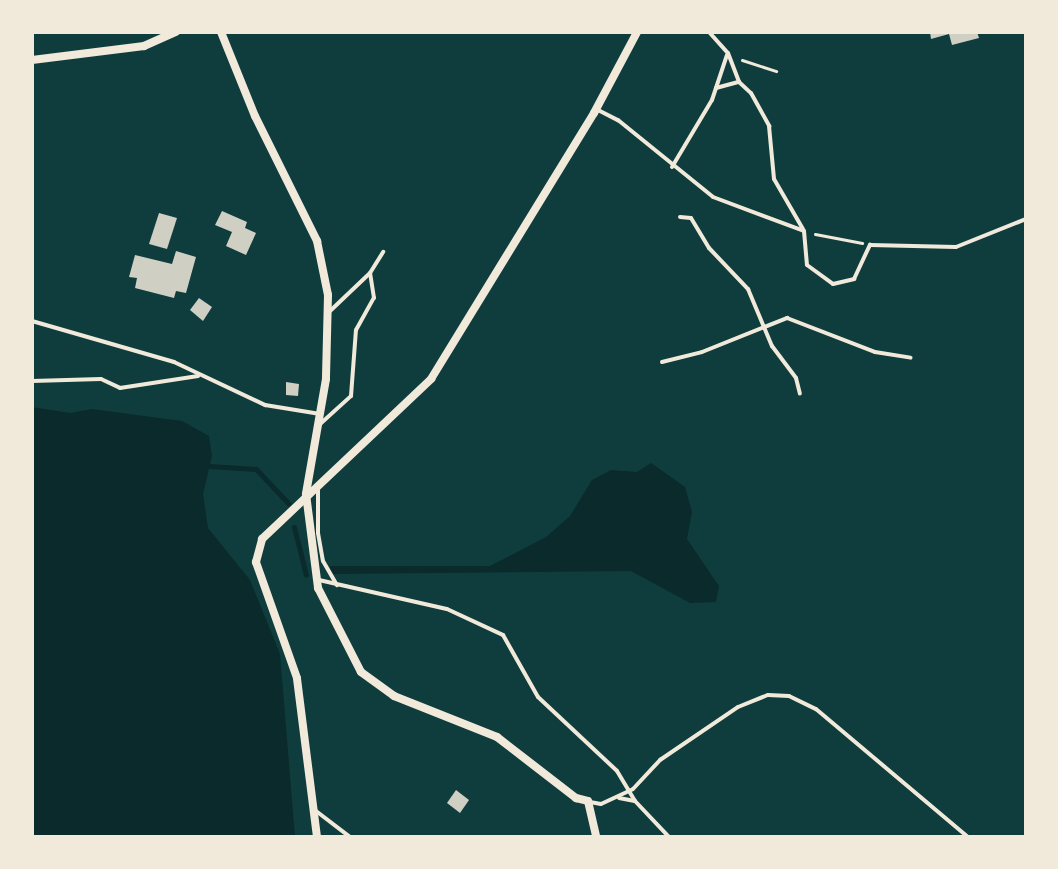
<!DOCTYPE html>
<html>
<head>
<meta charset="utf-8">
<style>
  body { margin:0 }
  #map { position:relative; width:1058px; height:869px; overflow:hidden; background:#0f3d3e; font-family:"IBM Plex Sans",sans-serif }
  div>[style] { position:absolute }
  .water>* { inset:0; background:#0a2a2b }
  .stream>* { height:5px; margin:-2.5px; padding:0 2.5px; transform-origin:2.5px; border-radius:2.5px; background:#0a2a2b }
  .building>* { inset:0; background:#cfcfc3 }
  .path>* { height:3px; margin:-1.5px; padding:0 1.5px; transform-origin:1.5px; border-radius:1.5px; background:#f1e9da }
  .service>* { height:4px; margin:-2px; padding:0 2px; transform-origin:2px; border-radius:2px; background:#f1e9da }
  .minor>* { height:8px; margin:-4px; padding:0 4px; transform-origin:4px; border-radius:4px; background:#f1e9da }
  span { translate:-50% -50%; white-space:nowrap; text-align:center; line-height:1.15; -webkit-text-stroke:8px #f1e9da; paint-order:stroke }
  .frame { position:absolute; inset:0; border:34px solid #f1e9da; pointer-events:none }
</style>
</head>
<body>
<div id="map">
  <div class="water">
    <i style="clip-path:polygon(32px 407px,70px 413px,92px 409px,182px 421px,209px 436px,212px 456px,203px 494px,208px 528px,250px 580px,280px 654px,295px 837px,32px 837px)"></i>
    <i style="clip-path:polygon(651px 463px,685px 487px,692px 512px,687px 539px,719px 586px,716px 602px,690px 603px,631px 571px,331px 574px,330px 566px,490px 566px,546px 537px,570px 516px,592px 480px,611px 470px,637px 472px)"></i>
  </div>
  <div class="stream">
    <i style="left:209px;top:466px;width:47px;rotate:3.7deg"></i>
    <i style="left:256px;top:469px;width:47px;rotate:46.7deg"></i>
    <i style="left:294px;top:527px;width:49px;rotate:76deg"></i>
  </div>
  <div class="building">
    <i style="clip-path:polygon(930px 32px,977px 32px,979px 38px,952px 45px,949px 34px,931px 39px)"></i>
    <i style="clip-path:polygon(222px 211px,247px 222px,245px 228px,256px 233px,246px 255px,226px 246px,232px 232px,215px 225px)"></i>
    <i style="clip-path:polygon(159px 213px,177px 218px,167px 249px,149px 244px)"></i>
    <i style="clip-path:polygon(176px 251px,196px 257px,186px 293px,176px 291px,174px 298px,135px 288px,137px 278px,129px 277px,135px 255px,172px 264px)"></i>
    <i style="clip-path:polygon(199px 298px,212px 307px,203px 321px,190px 310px)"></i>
    <i style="clip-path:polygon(286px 382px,299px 384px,298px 396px,286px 395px)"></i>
    <i style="clip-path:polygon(456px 790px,469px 800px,460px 813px,447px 803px)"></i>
  </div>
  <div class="path">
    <i style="left:742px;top:60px;width:36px;rotate:18deg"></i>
    <i style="left:815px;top:234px;width:48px;rotate:10.8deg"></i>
  </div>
  <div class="service">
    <i style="left:709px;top:32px;width:28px;rotate:48deg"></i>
    <i style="left:728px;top:53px;width:31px;rotate:69deg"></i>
    <i style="left:739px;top:82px;width:16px;rotate:43deg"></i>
    <i style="left:751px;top:93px;width:38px;rotate:61deg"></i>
    <i style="left:769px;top:126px;width:53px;rotate:84.6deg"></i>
    <i style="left:774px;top:179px;width:58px;rotate:59.9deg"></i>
    <i style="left:716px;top:88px;width:24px;rotate:-15deg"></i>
    <i style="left:596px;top:109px;width:25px;rotate:27deg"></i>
    <i style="left:618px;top:120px;width:122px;rotate:39deg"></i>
    <i style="left:713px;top:197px;width:97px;rotate:20.5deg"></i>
    <i style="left:804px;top:231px;width:34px;rotate:85deg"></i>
    <i style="left:807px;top:265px;width:32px;rotate:36deg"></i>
    <i style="left:833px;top:284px;width:22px;rotate:-13deg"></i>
    <i style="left:854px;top:279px;width:38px;rotate:-65deg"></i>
    <i style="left:870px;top:245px;width:86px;rotate:1.3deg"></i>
    <i style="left:956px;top:247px;width:75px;rotate:-21.8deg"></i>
    <i style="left:672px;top:167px;width:78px;rotate:-59.2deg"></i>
    <i style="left:712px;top:100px;width:47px;rotate:-71.6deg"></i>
    <i style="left:680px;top:217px;width:11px;rotate:5deg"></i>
    <i style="left:691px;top:218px;width:35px;rotate:59deg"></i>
    <i style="left:709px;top:248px;width:57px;rotate:46.4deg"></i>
    <i style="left:748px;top:289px;width:62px;rotate:67.2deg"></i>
    <i style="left:772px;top:346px;width:40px;rotate:53deg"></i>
    <i style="left:796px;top:378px;width:16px;rotate:76deg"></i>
    <i style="left:329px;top:312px;width:57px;rotate:-43.6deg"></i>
    <i style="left:32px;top:321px;width:148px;rotate:16.1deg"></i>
    <i style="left:174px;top:362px;width:101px;rotate:25.3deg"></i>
    <i style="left:265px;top:405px;width:56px;rotate:9.3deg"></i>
    <i style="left:662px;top:362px;width:41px;rotate:-14deg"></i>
    <i style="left:702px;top:352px;width:92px;rotate:-21.8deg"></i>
    <i style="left:787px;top:318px;width:94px;rotate:21.1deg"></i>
    <i style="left:875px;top:352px;width:36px;rotate:9deg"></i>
    <i style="left:32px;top:381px;width:69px;rotate:-1.7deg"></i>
    <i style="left:101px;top:379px;width:21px;rotate:25deg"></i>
    <i style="left:120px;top:388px;width:79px;rotate:-8.7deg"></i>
    <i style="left:319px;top:425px;width:43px;rotate:-42.2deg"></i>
    <i style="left:351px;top:396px;width:66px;rotate:-85.7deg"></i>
    <i style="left:356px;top:330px;width:37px;rotate:-61deg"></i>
    <i style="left:374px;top:298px;width:25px;rotate:-99deg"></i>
    <i style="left:370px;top:273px;width:25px;rotate:-58deg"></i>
    <i style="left:318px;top:487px;width:46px;rotate:90deg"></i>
    <i style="left:318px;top:533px;width:28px;rotate:80deg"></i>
    <i style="left:323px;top:561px;width:28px;rotate:60deg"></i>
    <i style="left:319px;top:580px;width:131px;rotate:12.8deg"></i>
    <i style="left:447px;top:609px;width:62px;rotate:24.9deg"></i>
    <i style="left:503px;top:635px;width:71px;rotate:60.6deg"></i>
    <i style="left:538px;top:697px;width:108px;rotate:43.1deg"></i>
    <i style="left:617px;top:771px;width:35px;rotate:59deg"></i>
    <i style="left:619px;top:798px;width:16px;rotate:11deg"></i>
    <i style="left:635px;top:801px;width:50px;rotate:46.6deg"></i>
    <i style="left:590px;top:802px;width:11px;rotate:10deg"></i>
    <i style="left:601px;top:804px;width:35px;rotate:-25deg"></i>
    <i style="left:633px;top:789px;width:40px;rotate:-47deg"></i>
    <i style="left:660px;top:760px;width:94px;rotate:-34.2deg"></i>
    <i style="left:738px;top:707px;width:32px;rotate:-22deg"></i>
    <i style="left:768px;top:695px;width:21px;rotate:3deg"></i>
    <i style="left:789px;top:696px;width:30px;rotate:26deg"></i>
    <i style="left:816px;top:709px;width:199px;rotate:40.1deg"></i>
    <i style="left:316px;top:811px;width:43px;rotate:37.4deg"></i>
  </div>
  <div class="minor">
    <i style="left:221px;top:32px;width:91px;rotate:68deg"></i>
    <i style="left:255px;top:116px;width:140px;rotate:63.6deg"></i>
    <i style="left:317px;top:241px;width:55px;rotate:78.5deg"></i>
    <i style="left:328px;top:295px;width:84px;rotate:91.4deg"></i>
    <i style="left:326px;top:379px;width:117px;rotate:99.9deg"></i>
    <i style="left:306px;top:494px;width:95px;rotate:82.7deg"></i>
    <i style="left:318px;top:588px;width:94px;rotate:62.9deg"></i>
    <i style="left:361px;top:672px;width:41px;rotate:36deg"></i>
    <i style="left:394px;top:696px;width:111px;rotate:21.7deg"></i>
    <i style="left:497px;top:737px;width:100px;rotate:37.7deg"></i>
    <i style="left:576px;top:798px;width:12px;rotate:14deg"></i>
    <i style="left:588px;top:801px;width:37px;rotate:77deg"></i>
    <i style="left:32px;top:60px;width:113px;rotate:-7.1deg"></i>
    <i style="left:144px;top:46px;width:35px;rotate:-24deg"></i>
    <i style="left:317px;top:837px;width:160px;rotate:-97.2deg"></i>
    <i style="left:297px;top:678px;width:123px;rotate:-109.5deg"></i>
    <i style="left:256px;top:562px;width:24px;rotate:-75deg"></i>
    <i style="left:262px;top:539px;width:233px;rotate:-43.4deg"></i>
    <i style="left:431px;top:379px;width:312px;rotate:-58.5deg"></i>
    <i style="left:594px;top:113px;width:92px;rotate:-62deg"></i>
  </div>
  <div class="frame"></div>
</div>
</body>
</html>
